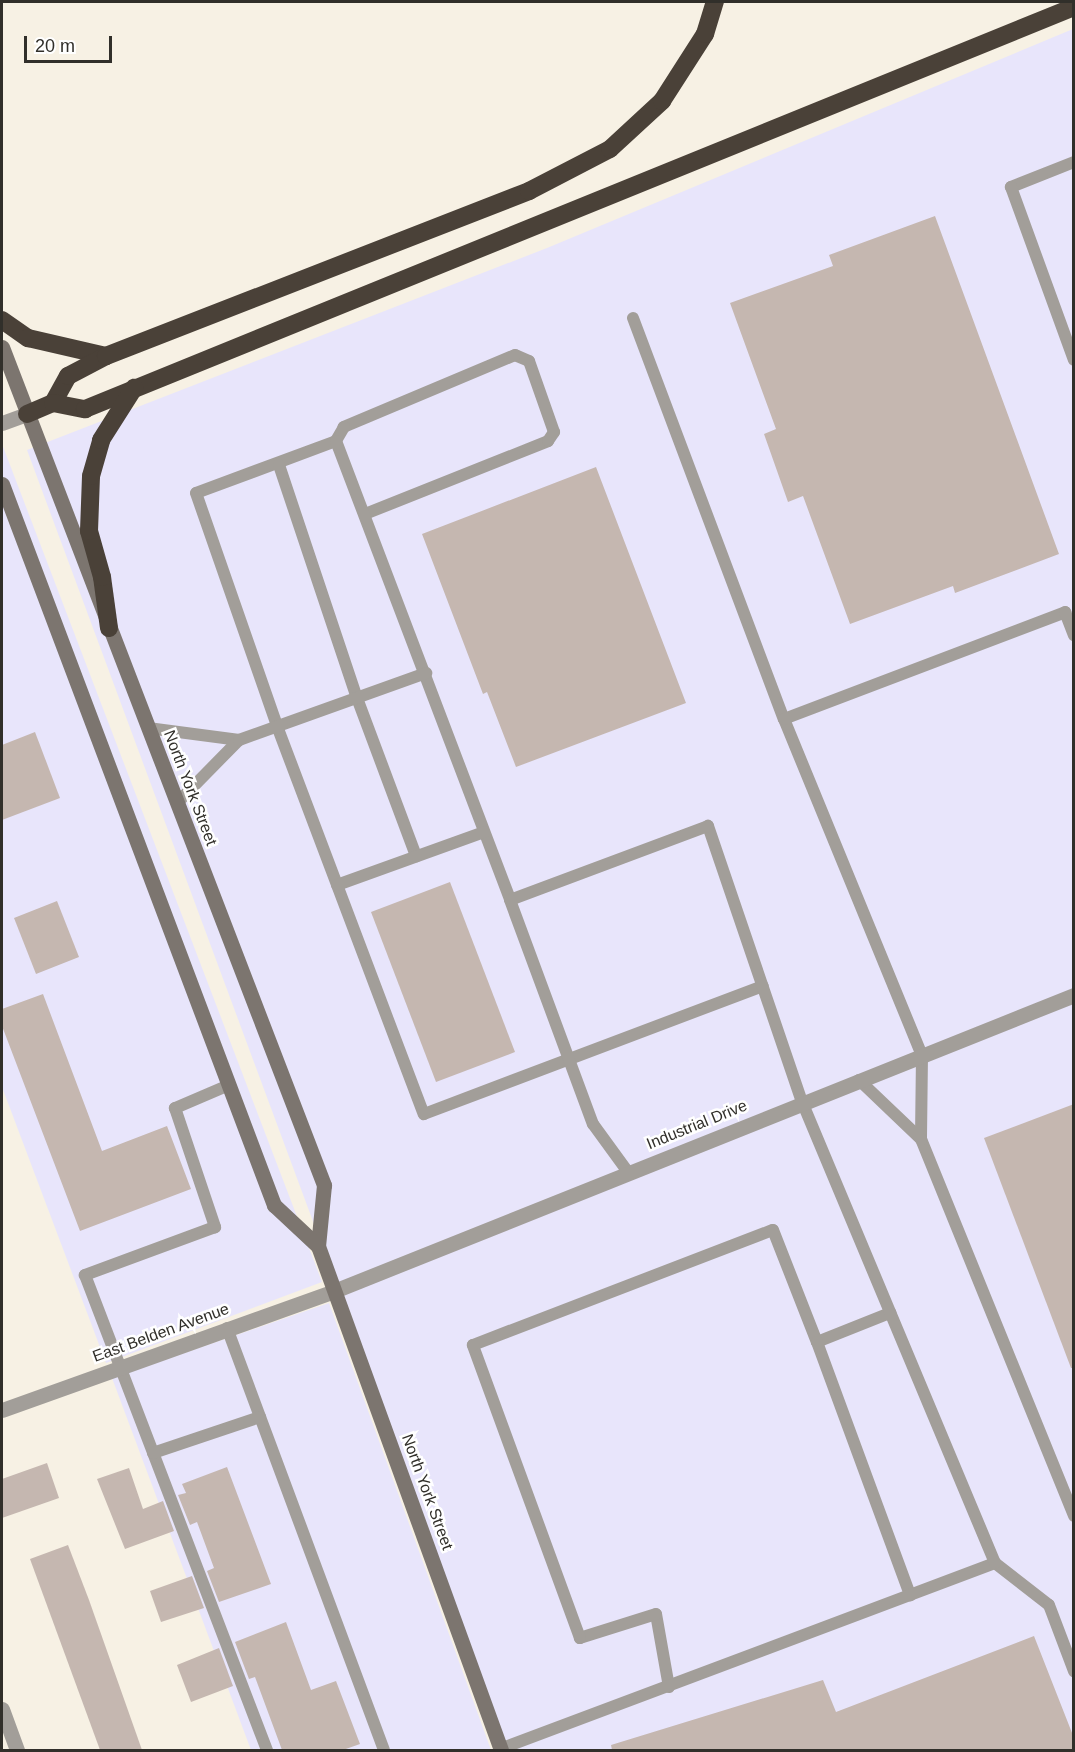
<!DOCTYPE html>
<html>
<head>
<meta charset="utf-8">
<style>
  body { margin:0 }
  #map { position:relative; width:1075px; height:1752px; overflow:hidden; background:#f7f1e4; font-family:Arial,sans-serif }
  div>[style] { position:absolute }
  .commercial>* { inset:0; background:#e8e5fb }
  .building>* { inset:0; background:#c5b7b0 }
  .service>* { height:12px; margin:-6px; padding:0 6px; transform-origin:6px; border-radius:6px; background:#a29e99 }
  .minor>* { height:15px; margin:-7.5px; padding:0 7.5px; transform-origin:7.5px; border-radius:7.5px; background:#a29e99 }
  .tertiary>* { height:15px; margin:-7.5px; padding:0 7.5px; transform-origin:7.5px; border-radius:7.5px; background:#a29e99 }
  .secondary>* { height:15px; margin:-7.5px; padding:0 7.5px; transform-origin:7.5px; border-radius:7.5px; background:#7c756f }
  .motorway>* { height:18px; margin:-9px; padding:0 9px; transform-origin:9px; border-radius:9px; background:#4a4138 }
  span { translate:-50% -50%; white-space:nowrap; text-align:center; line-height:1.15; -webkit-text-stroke:5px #fff; paint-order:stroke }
  .street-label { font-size:16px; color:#312f2a }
  .frame { position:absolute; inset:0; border:3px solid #312f2a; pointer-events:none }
  .scale { position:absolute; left:24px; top:36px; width:88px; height:27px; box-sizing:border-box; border:3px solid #312f2a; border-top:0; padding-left:8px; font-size:18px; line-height:21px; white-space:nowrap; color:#312f2a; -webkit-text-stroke:4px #fff; paint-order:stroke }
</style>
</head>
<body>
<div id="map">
  <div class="commercial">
    <i style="clip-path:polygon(1073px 29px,1073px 1750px,509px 1750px,27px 450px,547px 248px)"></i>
    <i style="clip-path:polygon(2px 444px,322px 1282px,106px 1363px,2px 1087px)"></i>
    <i style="clip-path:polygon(329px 1303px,491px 1750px,251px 1750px,112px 1378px)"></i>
  </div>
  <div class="building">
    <i style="clip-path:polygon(935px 216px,1059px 554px,955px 593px,953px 586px,850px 624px,803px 496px,788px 502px,764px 434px,776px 429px,730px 303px,833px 266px,829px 255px)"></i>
    <i style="clip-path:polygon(596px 467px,686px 703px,516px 767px,487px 692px,483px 694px,422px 534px)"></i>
    <i style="clip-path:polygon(35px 732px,60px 798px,2px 820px,2px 745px)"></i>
    <i style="clip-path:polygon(450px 882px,515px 1052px,436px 1082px,371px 912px)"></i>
    <i style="clip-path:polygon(57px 901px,79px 957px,36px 974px,14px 918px)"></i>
    <i style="clip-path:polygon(43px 994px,102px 1151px,167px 1126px,191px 1189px,80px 1231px,2px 1026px,2px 1009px)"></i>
    <i style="clip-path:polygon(1074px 1104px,1074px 1368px,1071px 1368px,984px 1138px)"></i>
    <i style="clip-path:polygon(47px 1463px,59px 1498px,2px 1518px,2px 1479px)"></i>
    <i style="clip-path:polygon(227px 1467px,271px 1584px,219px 1602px,207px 1571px,214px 1568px,197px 1522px,190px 1525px,178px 1495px,186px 1493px,182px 1484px)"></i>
    <i style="clip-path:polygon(129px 1468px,143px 1509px,163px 1501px,174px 1531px,125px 1549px,97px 1479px)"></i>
    <i style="clip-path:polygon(68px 1545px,89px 1600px,142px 1750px,100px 1750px,30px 1559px)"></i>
    <i style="clip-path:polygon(192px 1576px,204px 1608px,161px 1622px,150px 1591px)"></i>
    <i style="clip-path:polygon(286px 1622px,311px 1690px,336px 1681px,360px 1744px,343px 1750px,282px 1750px,255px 1677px,249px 1679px,235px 1642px)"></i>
    <i style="clip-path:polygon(1034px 1636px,1074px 1738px,1074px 1750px,612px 1750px,611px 1745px,823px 1680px,836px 1712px)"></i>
    <i style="clip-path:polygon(219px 1648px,233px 1686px,191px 1702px,177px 1665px)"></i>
  </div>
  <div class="service">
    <i style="left:1074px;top:162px;width:68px;rotate:158.4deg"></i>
    <i style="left:1011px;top:187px;width:184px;rotate:70deg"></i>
    <i style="left:633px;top:318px;width:428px;rotate:69.4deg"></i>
    <i style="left:784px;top:719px;width:363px;rotate:67.7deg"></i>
    <i style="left:922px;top:1055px;width:84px;rotate:90.7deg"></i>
    <i style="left:921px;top:1139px;width:407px;rotate:67.9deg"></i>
    <i style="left:336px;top:441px;width:149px;rotate:159.6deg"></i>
    <i style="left:196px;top:493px;width:247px;rotate:70.8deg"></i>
    <i style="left:277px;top:726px;width:415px;rotate:69.3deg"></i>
    <i style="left:424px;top:1114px;width:362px;rotate:-20.7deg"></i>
    <i style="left:279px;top:465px;width:246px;rotate:71.5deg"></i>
    <i style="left:357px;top:698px;width:169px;rotate:69.5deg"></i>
    <i style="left:365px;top:514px;width:197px;rotate:-21.7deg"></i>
    <i style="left:548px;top:441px;width:11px;rotate:-56deg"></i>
    <i style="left:554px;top:432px;width:75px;rotate:-109.4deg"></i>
    <i style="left:529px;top:361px;width:15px;rotate:-157deg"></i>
    <i style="left:515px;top:355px;width:186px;rotate:157.2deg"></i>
    <i style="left:344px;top:427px;width:16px;rotate:120deg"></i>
    <i style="left:336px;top:441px;width:491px;rotate:69.2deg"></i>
    <i style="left:784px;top:719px;width:301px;rotate:-20.8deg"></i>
    <i style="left:1065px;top:612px;width:25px;rotate:69deg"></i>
    <i style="left:148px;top:728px;width:92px;rotate:7.5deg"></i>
    <i style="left:177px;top:803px;width:88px;rotate:-45.5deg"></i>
    <i style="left:239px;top:740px;width:199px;rotate:-19.7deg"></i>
    <i style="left:337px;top:885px;width:156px;rotate:-19.8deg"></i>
    <i style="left:859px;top:1080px;width:86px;rotate:43.6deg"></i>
    <i style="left:229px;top:1085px;width:59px;rotate:156.9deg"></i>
    <i style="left:175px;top:1108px;width:126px;rotate:71.4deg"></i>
    <i style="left:215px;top:1227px;width:139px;rotate:159.7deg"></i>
    <i style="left:85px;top:1275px;width:509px;rotate:69.04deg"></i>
    <i style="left:227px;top:1328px;width:450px;rotate:69.6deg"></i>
    <i style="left:817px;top:1342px;width:79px;rotate:-21.7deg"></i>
    <i style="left:153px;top:1453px;width:113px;rotate:-18.6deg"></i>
    <i style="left:995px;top:1563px;width:68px;rotate:37.9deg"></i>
    <i style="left:1049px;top:1605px;width:71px;rotate:69.3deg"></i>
    <i style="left:669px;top:1687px;width:74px;rotate:-100.1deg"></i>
    <i style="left:656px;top:1614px;width:80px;rotate:162.5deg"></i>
    <i style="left:580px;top:1638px;width:312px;rotate:-110.1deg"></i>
    <i style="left:473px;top:1345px;width:321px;rotate:-21deg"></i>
    <i style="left:773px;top:1230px;width:120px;rotate:68.6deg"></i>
    <i style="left:817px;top:1342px;width:270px;rotate:69.8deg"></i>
    <i style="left:500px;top:1749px;width:529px;rotate:-20.59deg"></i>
    <i style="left:995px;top:1563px;width:500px;rotate:-112.7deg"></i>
    <i style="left:802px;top:1102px;width:292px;rotate:-108.8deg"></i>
    <i style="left:708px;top:826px;width:211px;rotate:159.5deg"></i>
    <i style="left:510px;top:900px;width:239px;rotate:69.7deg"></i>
    <i style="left:593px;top:1124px;width:59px;rotate:53.9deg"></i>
  </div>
  <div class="minor">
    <i style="left:2px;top:1410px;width:353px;rotate:-19.7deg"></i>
    <i style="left:2px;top:1709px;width:44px;rotate:69.9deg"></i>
  </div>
  <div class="tertiary">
    <i style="left:2px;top:423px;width:27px;rotate:-20deg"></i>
    <i style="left:334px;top:1291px;width:797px;rotate:-21.8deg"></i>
  </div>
  <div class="secondary">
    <i style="left:2px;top:347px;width:898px;rotate:68.98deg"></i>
    <i style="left:324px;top:1185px;width:61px;rotate:95.6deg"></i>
    <i style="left:318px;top:1246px;width:536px;rotate:70.04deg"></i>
    <i style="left:2px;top:484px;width:771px;rotate:69.33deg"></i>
    <i style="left:274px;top:1205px;width:60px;rotate:43deg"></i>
  </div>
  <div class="motorway">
    <i style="left:2px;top:320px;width:32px;rotate:35deg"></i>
    <i style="left:28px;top:338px;width:80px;rotate:13deg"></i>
    <i style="left:53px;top:403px;width:31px;rotate:-61deg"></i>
    <i style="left:68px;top:376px;width:43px;rotate:-27.8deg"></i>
    <i style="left:106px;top:356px;width:454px;rotate:-21.3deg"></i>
    <i style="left:529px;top:191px;width:91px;rotate:-27.4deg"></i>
    <i style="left:610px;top:149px;width:71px;rotate:-42.7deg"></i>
    <i style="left:662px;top:101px;width:80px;rotate:-57.3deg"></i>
    <i style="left:705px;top:34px;width:34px;rotate:-73deg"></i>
    <i style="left:27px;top:414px;width:28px;rotate:-23deg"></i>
    <i style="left:53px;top:403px;width:33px;rotate:11deg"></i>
    <i style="left:85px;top:409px;width:1068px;rotate:-22.12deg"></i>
    <i style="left:109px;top:628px;width:51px;rotate:-97.8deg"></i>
    <i style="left:102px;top:577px;width:48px;rotate:-105.8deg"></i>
    <i style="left:89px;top:531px;width:55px;rotate:-87.9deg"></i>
    <i style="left:91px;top:476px;width:37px;rotate:-74deg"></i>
    <i style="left:101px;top:440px;width:62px;rotate:-57.6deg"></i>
  </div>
  <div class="street-label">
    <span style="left:190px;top:788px;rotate:69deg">North York Street</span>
    <span style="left:697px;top:1125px;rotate:-22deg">Industrial Drive</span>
    <span style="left:161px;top:1333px;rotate:-20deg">East Belden Avenue</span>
    <span style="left:427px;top:1492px;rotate:70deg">North York Street</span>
  </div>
  <div class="frame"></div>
  <div class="scale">20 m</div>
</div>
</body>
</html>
